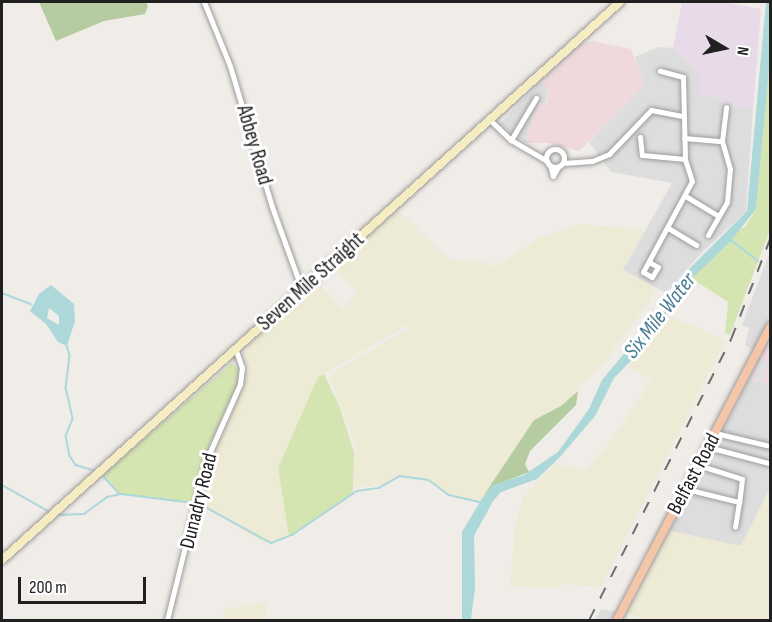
<!DOCTYPE html>
<html>
<head>
<meta charset="utf-8">
<style>
  body { margin:0 }
  #map { position:relative; width:772px; height:622px; overflow:hidden; background:#f0ece8; font-family:"Sofia Sans Condensed",sans-serif }
  div>[style] { position:absolute }
  .residential>* { inset:0; background:#deddde }
  .commercial>* { inset:0; background:#efd9dc }
  .industrial>* { inset:0; background:#e8dae8 }
  .farmland>* { inset:0; background:#edead5 }
  .grass>* { inset:0; background:#d5e5b2 }
  .forest>* { inset:0; background:#b5cca0 }
  .parking>* { inset:0; background:#e0e0e0 }
  .water>* { inset:0; background:#acd8da }
  .stream>* { height:1.5px; margin:-0.75px; padding:0 0.75px; transform-origin:0.75px; border-radius:0.75px; background:#acd8da }
  .roads { filter:drop-shadow(0 0 2px #9d9d9d) drop-shadow(0 0 2px #9d9d9d) }
  .street>* { height:5px; margin:-2.5px; padding:0 2.5px; transform-origin:2.5px; border-radius:2.5px; background:#fff }
  .street>.ring { margin:-2.5px; padding:0; box-sizing:content-box; background:none; border:5px solid #fff; border-radius:50% }
  .secondary>* { height:8px; margin:-4px; padding:0 4px; transform-origin:4px; border-radius:4px; background:#f5edc1 }
  .primary>* { height:8px; margin:-4px; padding:0 4px; transform-origin:4px; border-radius:4px; background:#f5c5a8 }
  .rail>* { height:1.5px; margin-top:-0.75px; transform-origin:0; background:repeating-linear-gradient(90deg,#6e6e6e 0 12px,transparent 0 24px) }
  span { translate:-50% -50%; white-space:nowrap; text-align:center; line-height:1.15; -webkit-text-stroke:6px #fff; paint-order:stroke }
  .street-label { font-size:21px; color:#202020 }
  .water-label { font-size:22px; color:#4a7c92; font-style:italic }
  .frame { position:absolute; inset:0; border:3px solid #202020; pointer-events:none }
  .north { position:absolute; left:694px; top:18px; width:60px; height:60px; -webkit-text-stroke:4px #fff; paint-order:stroke; rotate:99deg; font-size:16px; font-weight:700; line-height:24px; text-align:center; color:#202020 }
  .north::after { content:''; display:block; margin:auto; width:21px; height:27px; background:#202020; clip-path:polygon(50% 0,100% 100%,50% 72%,0 100%) }
  .scale { position:absolute; left:18px; top:577px; width:128px; height:27px; box-sizing:border-box; border:3px solid #202020; border-top:0; padding-left:8px; font-size:18px; line-height:21px; white-space:nowrap; color:#202020; -webkit-text-stroke:4px #fff; paint-order:stroke }
</style>
</head>
<body>
<div id="map">
  <div class="residential">
    <i style="clip-path:polygon(658px 47px,673px 48px,700px 73px,712px 95px,731px 106px,753px 109px,746px 212px,703px 251px,666px 293px,623px 270px,672px 183px,611px 172px,589px 142px,644px 85px,635px 57px)"></i>
    <i style="clip-path:polygon(538px 83px,549px 86px,545px 104px,537px 103px,526px 143px,500px 124px)"></i>
    <i style="clip-path:polygon(770px 252px,770px 337px,762px 334px,754px 350px,745px 345px,749px 328px,742px 325px)"></i>
    <i style="clip-path:polygon(749px 379px,770px 384px,770px 488px,741px 546px,670px 531px)"></i>
    <i style="clip-path:polygon(601px 609px,616px 612px,611px 620px,595px 620px)"></i>
  </div>
  <div class="commercial">
    <i style="clip-path:polygon(592px 41px,631px 49px,645px 85px,579px 151px,549px 143px,526px 143px,537px 103px,546px 104px,549px 87px,538px 83px,580px 44px)"></i>
    <i style="clip-path:polygon(770px 336px,770px 384px,749px 379px)"></i>
  </div>
  <div class="industrial">
    <i style="clip-path:polygon(682px 2px,724px 2px,761px 9px,753px 109px,731px 106px,712px 95px,700px 96px,700px 73px,673px 48px)"></i>
  </div>
  <div class="farmland">
    <i style="clip-path:polygon(397px 209px,448px 259px,488px 263px,495px 267px,539px 238px,581px 224px,645px 230px,623px 270px,655px 288px,648px 304px,605px 361px,561px 406px,534px 420px,480px 501px,449px 495px,432px 482px,415px 476px,397px 475px,384px 484px,354px 488px,355px 445px,329px 375px,410px 328px,407px 325px,318px 377px,278px 468px,289px 536px,264px 543px,200px 504px,213px 453px,244px 385px,247px 367px,244px 354px,253px 341px,318px 283px,342px 309px,358px 293px,334px 268px)"></i>
    <i style="clip-path:polygon(671px 317px,726px 340px,601px 587px,568px 584px,552px 588px,510px 586px,515px 525px,524px 496px,556px 464px,586px 470px,611px 441px,652px 380px,628px 367px)"></i>
    <i style="clip-path:polygon(770px 488px,770px 620px,655px 620px,626px 614px,669px 531px,741px 546px)"></i>
    <i style="clip-path:polygon(265px 602px,267px 620px,223px 620px,225px 609px)"></i>
  </div>
  <div class="grass">
    <i style="clip-path:polygon(770px 58px,770px 230px,730px 335px,725px 333px,728px 302px,691px 278px,730px 242px,737px 230px,745px 227px,756px 209px)"></i>
    <i style="clip-path:polygon(232px 363px,238px 370px,239px 382px,209px 446px,194px 503px,120px 494px,102px 475px)"></i>
    <i style="clip-path:polygon(324px 374px,340px 408px,354px 452px,353px 493px,289px 536px,278px 468px,318px 377px)"></i>
  </div>
  <div class="forest">
    <i style="clip-path:polygon(39px 2px,146px 2px,148px 6px,145px 14px,104px 21px,56px 41px)"></i>
    <i style="clip-path:polygon(578px 391px,576px 405px,530px 451px,525px 464px,529px 472px,493px 486px,482px 498px,534px 420px,561px 406px)"></i>
  </div>
  <div class="parking">
    <i style="clip-path:polygon(759px 357px,768px 364px,763px 381px,754px 379px)"></i>
  </div>
  <div class="water">
    <i style="clip-path:polygon(766px 2px,770px 2px,770px 59px,756px 209px,730px 242px,681px 289px,653px 338px,614px 378px,595px 416px,560px 457px,537px 479px,501px 492px,493px 501px,474px 536px,475px 588px,471px 619px,462px 620px,462px 532px,481px 500px,493px 485px,524px 475px,558px 452px,589px 409px,602px 380px,632px 344px,646px 334px,678px 280px,747px 211px)"></i>
    <i style="clip-path:polygon(evenodd,51px 285px,74px 304px,75px 321px,67px 346px,58px 342px,46px 324px,30px 311px,39px 294px,51px 285px,49px 308px,59px 316px,59px 325px,47px 318px,49px 308px)"></i>
  </div>
  <div class="stream">
    <i style="left:730px;top:239px;width:36px;rotate:38deg"></i>
    <i style="left:2px;top:293px;width:31px;rotate:21deg"></i>
    <i style="left:67px;top:346px;width:10px;rotate:73deg"></i>
    <i style="left:70px;top:356px;width:32px;rotate:97deg"></i>
    <i style="left:66px;top:388px;width:32px;rotate:77deg"></i>
    <i style="left:73px;top:419px;width:18px;rotate:112deg"></i>
    <i style="left:66px;top:436px;width:20px;rotate:79deg"></i>
    <i style="left:70px;top:456px;width:11px;rotate:56deg"></i>
    <i style="left:76px;top:465px;width:21px;rotate:17deg"></i>
    <i style="left:102px;top:475px;width:26px;rotate:47deg"></i>
    <i style="left:2px;top:485px;width:55px;rotate:29.4deg"></i>
    <i style="left:200px;top:504px;width:81px;rotate:28.8deg"></i>
    <i style="left:271px;top:543px;width:22px;rotate:-21deg"></i>
    <i style="left:292px;top:535px;width:78px;rotate:-34.1deg"></i>
    <i style="left:357px;top:491px;width:22px;rotate:-8deg"></i>
    <i style="left:379px;top:488px;width:24px;rotate:-30deg"></i>
    <i style="left:400px;top:476px;width:29px;rotate:8deg"></i>
    <i style="left:429px;top:480px;width:25px;rotate:37deg"></i>
    <i style="left:449px;top:495px;width:31px;rotate:13deg"></i>
    <i style="left:57px;top:515px;width:27px;rotate:-2deg"></i>
    <i style="left:84px;top:514px;width:29px;rotate:-36deg"></i>
    <i style="left:107px;top:497px;width:14px;rotate:-12deg"></i>
    <i style="left:121px;top:494px;width:73px;rotate:7.1deg"></i>
  </div>
  <div class="roads">
    <div class="street">
      <i style="left:204px;top:2px;width:69px;rotate:67.9deg"></i>
      <i style="left:230px;top:66px;width:147px;rotate:73.4deg"></i>
      <i style="left:272px;top:207px;width:88px;rotate:70.1deg"></i>
      <i style="left:490px;top:120px;width:29px;rotate:44deg"></i>
      <i style="left:511px;top:140px;width:42px;rotate:30.3deg"></i>
      <i style="left:640px;top:137px;width:18px;rotate:84deg"></i>
      <i style="left:642px;top:155px;width:43px;rotate:5.3deg"></i>
      <i style="left:684px;top:138px;width:38px;rotate:5deg"></i>
      <i style="left:511px;top:140px;width:49px;rotate:-59.2deg"></i>
      <i class="ring" style="left:546px;top:149px;width:13px;height:13px"></i>
      <i style="left:563px;top:163px;width:29px;rotate:-4deg"></i>
      <i style="left:592px;top:161px;width:18px;rotate:-22deg"></i>
      <i style="left:609px;top:154px;width:61px;rotate:-46.3deg"></i>
      <i style="left:651px;top:110px;width:33px;rotate:11deg"></i>
      <i style="left:550px;top:165px;width:11px;rotate:75deg"></i>
      <i style="left:553px;top:176px;width:10px;rotate:-61deg"></i>
      <i style="left:687px;top:197px;width:37px;rotate:31deg"></i>
      <i style="left:668px;top:228px;width:33px;rotate:31deg"></i>
      <i style="left:708px;top:235px;width:38px;rotate:-60deg"></i>
      <i style="left:727px;top:202px;width:33px;rotate:-85deg"></i>
      <i style="left:730px;top:169px;width:29px;rotate:-106deg"></i>
      <i style="left:722px;top:141px;width:34px;rotate:-83deg"></i>
      <i style="left:649px;top:262px;width:10px;rotate:29deg"></i>
      <i style="left:658px;top:267px;width:12px;rotate:121deg"></i>
      <i style="left:652px;top:277px;width:10px;rotate:-151deg"></i>
      <i style="left:643px;top:272px;width:103px;rotate:-61.7deg"></i>
      <i style="left:692px;top:181px;width:23px;rotate:-108deg"></i>
      <i style="left:685px;top:159px;width:82px;rotate:-91.4deg"></i>
      <i style="left:683px;top:77px;width:24px;rotate:-165deg"></i>
      <i style="left:715px;top:433px;width:57px;rotate:13.3deg"></i>
      <i style="left:708px;top:447px;width:62px;rotate:14.9deg"></i>
      <i style="left:698px;top:465px;width:46px;rotate:17.7deg"></i>
      <i style="left:742px;top:479px;width:23px;rotate:97deg"></i>
      <i style="left:686px;top:489px;width:55px;rotate:13.8deg"></i>
      <i style="left:739px;top:502px;width:25px;rotate:99deg"></i>
      <i style="left:167px;top:620px;width:164px;rotate:-76.2deg"></i>
      <i style="left:206px;top:461px;width:84px;rotate:-66.2deg"></i>
      <i style="left:240px;top:384px;width:16px;rotate:-83deg"></i>
      <i style="left:242px;top:368px;width:18px;rotate:-109deg"></i>
    </div>
    <div class="secondary">
      <i style="left:2px;top:560px;width:833px;rotate:-42.08deg"></i>
    </div>
    <div class="primary">
      <i style="left:617px;top:620px;width:331px;rotate:-62.4deg"></i>
    </div>
  </div>
  <div class="rail">
    <i style="left:589px;top:620px;width:315px;rotate:-63.2deg"></i>
    <i style="left:731px;top:339px;width:107px;rotate:-68.7deg"></i>
  </div>
  <div class="street-label">
    <span style="left:254px;top:145px;rotate:74deg">Abbey Road</span>
    <span style="left:311px;top:282px;rotate:-42deg">Seven Mile Straight</span>
    <span style="left:694px;top:474px;rotate:-62deg">Belfast Road</span>
    <span style="left:199px;top:501px;rotate:-76deg">Dunadry Road</span>
  </div>
  <div class="water-label">
    <span style="left:660px;top:316px;rotate:-52deg">Six Mile Water</span>
  </div>
  <div class="frame"></div>
  <div class="north">N</div>
  <div class="scale">200 m</div>
</div>
</body>
</html>
